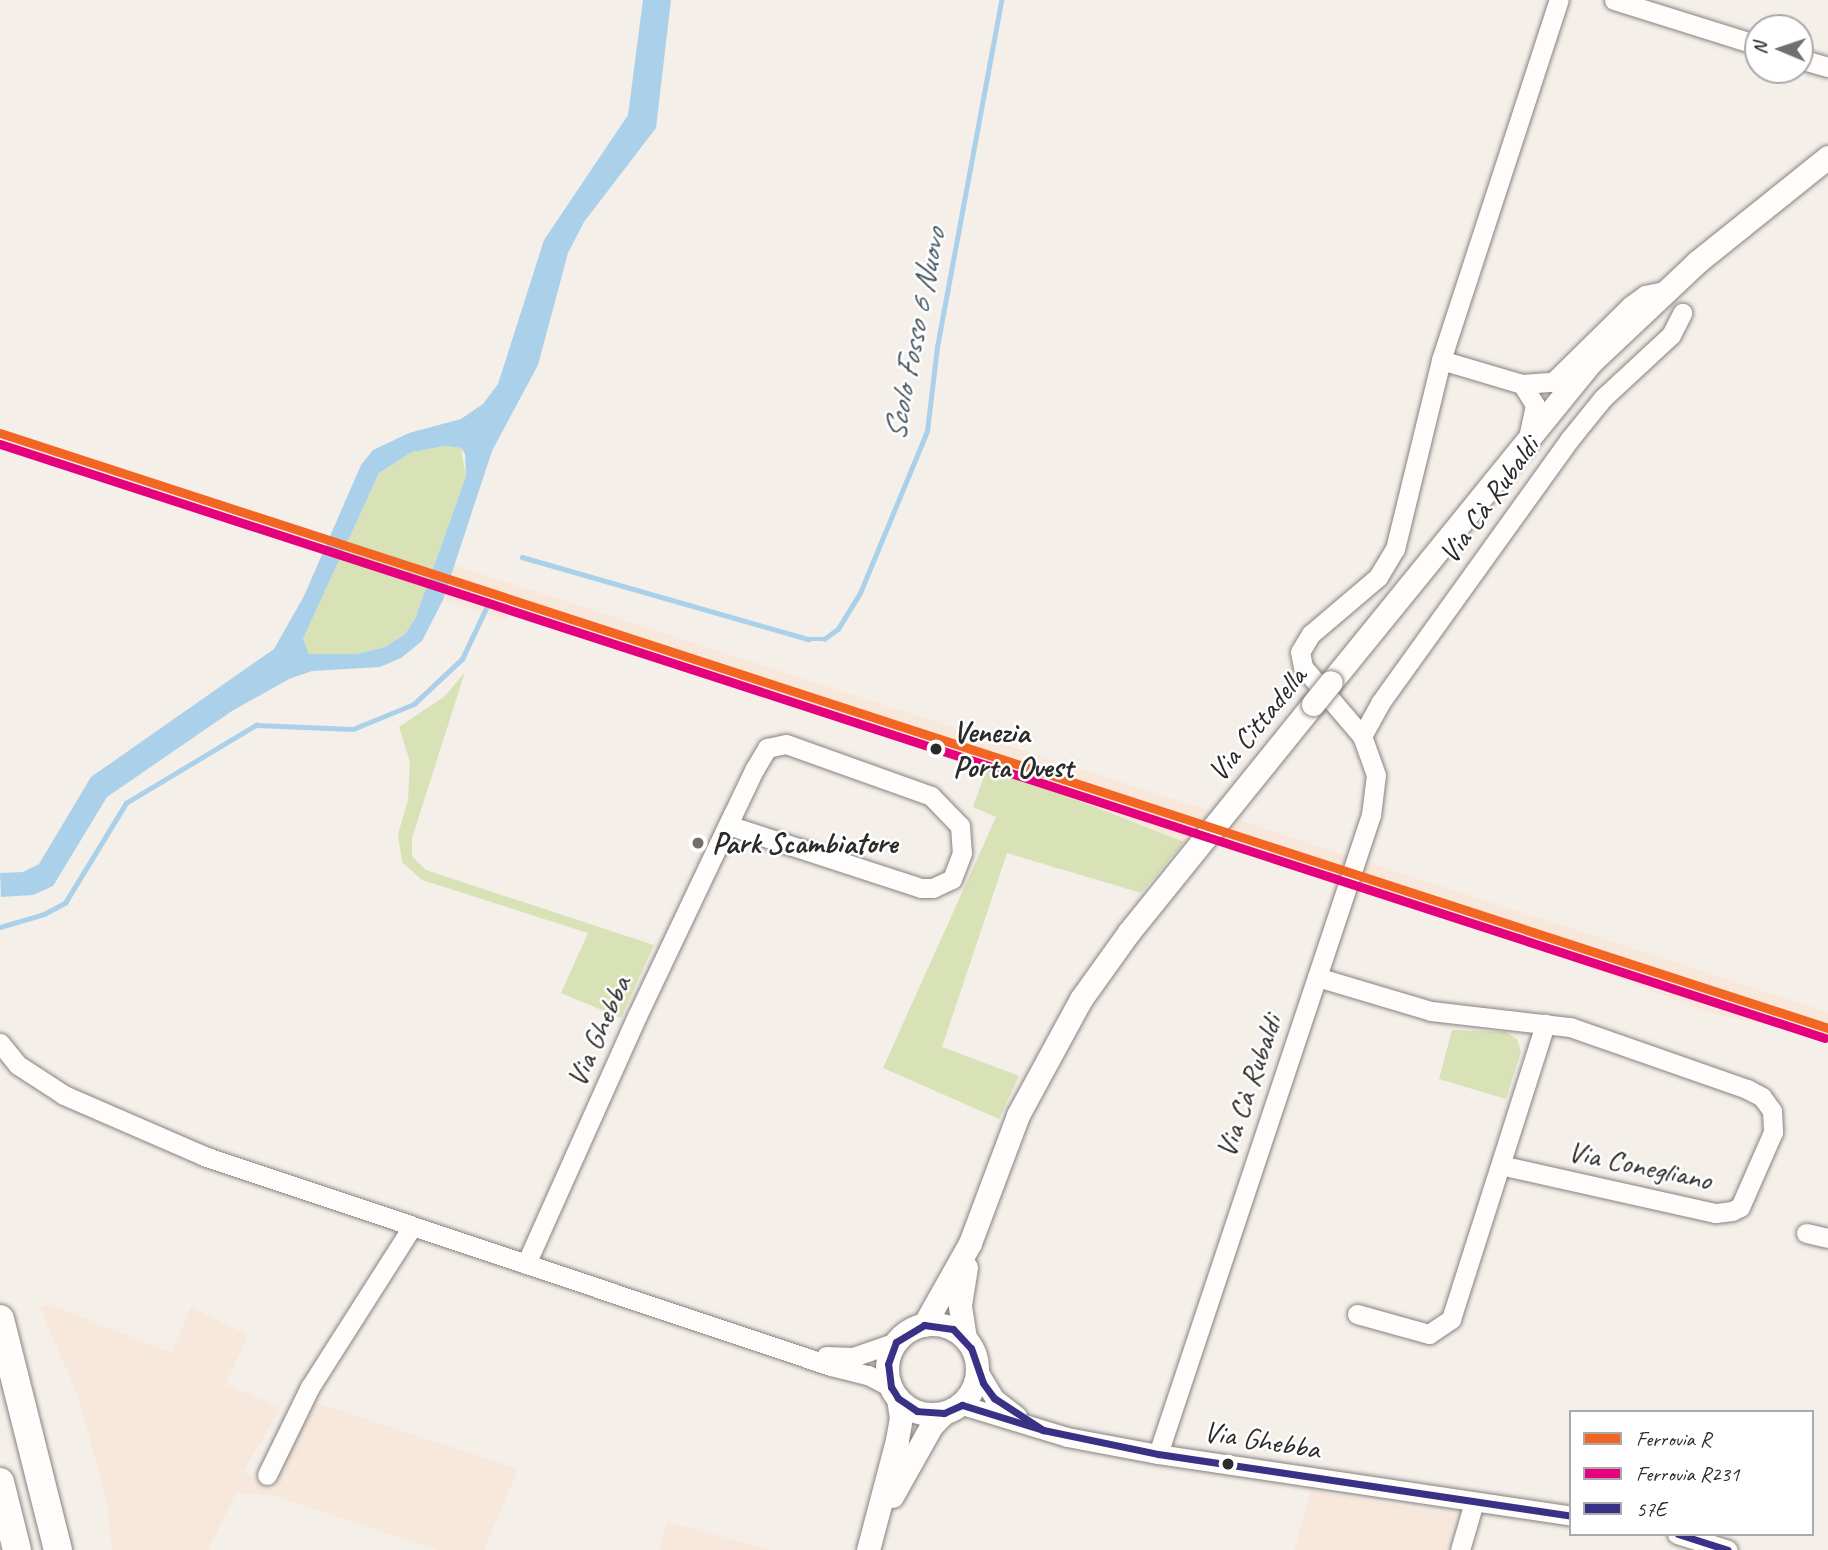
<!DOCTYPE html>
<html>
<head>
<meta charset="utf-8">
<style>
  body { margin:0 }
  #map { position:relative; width:1828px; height:1550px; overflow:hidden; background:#f5efe9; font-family:Caveat,sans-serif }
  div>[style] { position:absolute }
  .built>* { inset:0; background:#f7e8db }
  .green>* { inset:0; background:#d9e2b6 }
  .water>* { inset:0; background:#aad1e9 }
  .stream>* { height:4.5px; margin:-2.25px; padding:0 2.25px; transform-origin:2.25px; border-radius:2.25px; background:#aad1e9 }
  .roads { filter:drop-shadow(0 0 2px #868380) drop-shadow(0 0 2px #868380) }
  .minor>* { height:19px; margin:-9.5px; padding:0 9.5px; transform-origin:9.5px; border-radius:9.5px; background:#fefdfc }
  .major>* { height:23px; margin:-11.5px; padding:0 11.5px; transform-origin:11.5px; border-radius:11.5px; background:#fefdfc }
  .major>.ring { margin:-11.5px; padding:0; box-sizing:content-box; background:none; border:23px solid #fefdfc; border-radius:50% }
  .highway>* { height:28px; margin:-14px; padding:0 14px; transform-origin:14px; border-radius:14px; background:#fefdfc }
  .bridges { filter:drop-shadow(0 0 2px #868380) drop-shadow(0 0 2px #868380) }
  .major-bridge>* { height:23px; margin:-11.5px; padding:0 11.5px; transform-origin:11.5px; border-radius:11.5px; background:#fefdfc }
  .bus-1>* { height:7px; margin:-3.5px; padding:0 3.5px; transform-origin:3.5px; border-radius:3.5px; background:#393185 }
  .rail-1>* { height:9px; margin:-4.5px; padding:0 4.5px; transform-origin:4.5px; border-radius:4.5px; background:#f26522 }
  .rail-2>* { height:9px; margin:-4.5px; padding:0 4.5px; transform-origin:4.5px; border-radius:4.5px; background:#e5007d }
  .dots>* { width:19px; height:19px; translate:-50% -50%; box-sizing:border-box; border:4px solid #fff; border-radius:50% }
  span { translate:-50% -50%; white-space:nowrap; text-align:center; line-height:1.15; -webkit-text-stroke:5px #fff; paint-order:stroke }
  .street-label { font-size:30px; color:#2b2b2b }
  .stop-label { font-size:30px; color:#2b2b2b; font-weight:700 }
  .left { translate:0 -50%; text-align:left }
  .poi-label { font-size:30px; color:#2b2b2b; font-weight:700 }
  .water-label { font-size:32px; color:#485964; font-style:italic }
  .legend { position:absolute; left:1569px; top:1410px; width:245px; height:126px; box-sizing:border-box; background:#fff; border:2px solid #aaa; margin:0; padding:9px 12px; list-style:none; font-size:21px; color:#2b2b2b }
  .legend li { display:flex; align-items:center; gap:14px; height:35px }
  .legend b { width:35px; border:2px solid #aaa }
  .north { position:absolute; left:1744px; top:14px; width:70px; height:70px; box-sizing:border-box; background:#fff; border:2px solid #aaa; border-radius:50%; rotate:272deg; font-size:19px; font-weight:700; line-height:28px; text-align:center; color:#2b2b2b }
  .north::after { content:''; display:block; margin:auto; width:24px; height:32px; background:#72706e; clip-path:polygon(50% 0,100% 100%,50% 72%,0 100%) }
</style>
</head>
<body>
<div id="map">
  <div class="built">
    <i style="clip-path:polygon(365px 536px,1828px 1012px,1828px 1037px,1714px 1014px,1360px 882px,1247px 852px,1226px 840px,1184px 842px,988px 765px,510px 611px,505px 621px,351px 568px)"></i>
    <i style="clip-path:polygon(49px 1304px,171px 1353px,191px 1307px,248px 1335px,226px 1384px,280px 1408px,244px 1471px,273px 1490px,311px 1401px,518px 1469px,484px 1550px,438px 1550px,272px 1495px,236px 1493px,208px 1550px,112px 1550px,107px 1503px,78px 1396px,40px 1307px)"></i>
    <i style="clip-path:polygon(1311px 1491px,1456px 1515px,1445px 1550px,1294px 1550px)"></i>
    <i style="clip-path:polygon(667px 1522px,750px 1544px,772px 1550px,659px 1550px)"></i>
  </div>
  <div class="green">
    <i style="clip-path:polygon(445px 446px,461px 448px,466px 476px,415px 619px,405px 634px,385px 647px,356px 654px,309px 655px,303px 639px,379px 473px,412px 452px)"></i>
    <i style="clip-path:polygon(465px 672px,412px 838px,412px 856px,426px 870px,654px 945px,621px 1018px,561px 993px,588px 933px,422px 880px,402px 862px,398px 834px,408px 800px,410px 762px,399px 727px,445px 696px)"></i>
    <i style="clip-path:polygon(988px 765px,1184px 842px,1141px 893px,1007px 853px,942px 1047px,1019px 1076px,999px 1119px,883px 1068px,996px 817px,973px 807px)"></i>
    <i style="clip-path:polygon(1452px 1030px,1506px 1032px,1517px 1039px,1521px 1052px,1506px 1099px,1439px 1079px)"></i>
  </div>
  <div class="water">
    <i style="clip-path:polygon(evenodd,643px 0,671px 0,656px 128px,584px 222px,568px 253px,538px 365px,492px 451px,443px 600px,422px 641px,401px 658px,380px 667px,312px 671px,289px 679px,232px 711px,107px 797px,53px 886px,33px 895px,1px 897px,0 873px,23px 872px,39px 864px,91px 777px,274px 649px,304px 596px,361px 465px,373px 450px,409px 433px,461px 419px,483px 404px,498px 384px,544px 240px,628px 115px,643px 0,445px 446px,461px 448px,465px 454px,466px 476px,415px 619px,405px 634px,385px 647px,356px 654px,309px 654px,303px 639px,379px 473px,412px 452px,445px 446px)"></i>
  </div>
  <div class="stream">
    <i style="left:522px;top:557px;width:298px;rotate:16deg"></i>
    <i style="left:808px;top:639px;width:16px"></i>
    <i style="left:824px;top:639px;width:17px;rotate:-36deg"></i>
    <i style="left:838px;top:629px;width:42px;rotate:-58.6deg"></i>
    <i style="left:860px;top:593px;width:175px;rotate:-67.5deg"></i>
    <i style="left:927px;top:431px;width:85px;rotate:-83.2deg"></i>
    <i style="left:937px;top:347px;width:353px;rotate:-79.5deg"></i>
    <i style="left:0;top:927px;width:46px;rotate:-16.5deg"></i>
    <i style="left:44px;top:914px;width:24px;rotate:-28deg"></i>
    <i style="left:65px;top:903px;width:117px;rotate:-58.6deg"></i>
    <i style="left:126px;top:803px;width:152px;rotate:-31deg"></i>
    <i style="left:256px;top:725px;width:97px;rotate:2.4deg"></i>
    <i style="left:353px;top:729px;width:66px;rotate:-22.3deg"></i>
    <i style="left:414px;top:704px;width:66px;rotate:-43.2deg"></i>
    <i style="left:462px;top:659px;width:59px;rotate:-64.7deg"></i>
  </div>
  <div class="roads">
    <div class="minor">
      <i style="left:1614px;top:0;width:151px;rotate:17.4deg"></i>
      <i style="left:1800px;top:59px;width:29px;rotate:16deg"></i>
      <i style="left:1441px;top:360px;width:84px;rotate:16.5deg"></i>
      <i style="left:1522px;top:384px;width:31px;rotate:-4deg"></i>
      <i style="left:1553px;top:382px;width:108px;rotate:-44.6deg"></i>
      <i style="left:1630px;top:306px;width:19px;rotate:-36deg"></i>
      <i style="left:1645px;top:295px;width:19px;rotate:-12deg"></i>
      <i style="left:1522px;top:384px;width:25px;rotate:58deg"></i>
      <i style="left:1535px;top:405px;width:30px;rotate:102deg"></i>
      <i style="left:1362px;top:736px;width:38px;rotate:-61deg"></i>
      <i style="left:1380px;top:703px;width:324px;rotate:-54.3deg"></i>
      <i style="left:1569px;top:440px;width:54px;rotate:-51deg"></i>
      <i style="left:1603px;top:398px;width:93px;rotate:-42.8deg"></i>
      <i style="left:1671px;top:335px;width:25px;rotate:-63deg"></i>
      <i style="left:1317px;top:977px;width:119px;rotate:16.6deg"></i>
      <i style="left:1431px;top:1011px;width:140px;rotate:6.6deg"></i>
      <i style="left:1570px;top:1027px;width:188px;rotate:19.3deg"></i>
      <i style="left:1747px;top:1089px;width:17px;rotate:28deg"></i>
      <i style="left:1762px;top:1097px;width:17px;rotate:54deg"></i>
      <i style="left:1772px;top:1111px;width:21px;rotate:87deg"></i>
      <i style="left:1773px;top:1132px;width:82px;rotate:113.7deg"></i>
      <i style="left:1740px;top:1207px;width:9px;rotate:153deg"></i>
      <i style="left:1732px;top:1211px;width:17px;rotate:173deg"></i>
      <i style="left:1715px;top:1213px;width:219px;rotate:-167.4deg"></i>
      <i style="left:0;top:1043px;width:28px;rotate:51deg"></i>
      <i style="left:18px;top:1065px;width:55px;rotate:33.1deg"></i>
      <i style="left:64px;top:1095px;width:153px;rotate:23.5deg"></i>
      <i style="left:204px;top:1156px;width:661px;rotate:18.52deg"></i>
      <i style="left:831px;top:1366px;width:38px;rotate:14deg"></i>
      <i style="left:868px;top:1375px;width:26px;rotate:28deg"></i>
      <i style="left:1806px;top:1233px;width:23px;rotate:13deg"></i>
      <i style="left:526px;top:1264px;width:272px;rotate:-65.9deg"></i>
      <i style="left:637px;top:1016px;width:224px;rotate:-64.6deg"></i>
      <i style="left:733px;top:814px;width:49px;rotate:-64.5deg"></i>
      <i style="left:754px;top:770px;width:26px;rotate:-59deg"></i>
      <i style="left:767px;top:748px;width:19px;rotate:-12deg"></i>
      <i style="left:786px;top:744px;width:154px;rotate:19.7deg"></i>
      <i style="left:931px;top:796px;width:42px;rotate:46deg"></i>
      <i style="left:960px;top:826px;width:27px;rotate:86deg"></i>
      <i style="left:962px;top:853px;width:28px;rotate:111deg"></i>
      <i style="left:952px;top:879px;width:21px;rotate:155deg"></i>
      <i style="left:933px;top:888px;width:12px;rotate:180deg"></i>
      <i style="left:921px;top:888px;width:203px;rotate:-161.9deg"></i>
      <i style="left:1357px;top:1314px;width:75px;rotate:15.5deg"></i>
      <i style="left:1429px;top:1334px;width:27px;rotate:-34deg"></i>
      <i style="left:1451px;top:1319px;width:310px;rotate:-72.3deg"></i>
      <i style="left:826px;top:1356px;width:27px;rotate:2deg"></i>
      <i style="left:853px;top:1357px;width:46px;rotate:-19.2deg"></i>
      <i style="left:978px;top:1371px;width:31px;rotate:59deg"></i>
      <i style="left:994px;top:1398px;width:29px;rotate:38deg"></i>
      <i style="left:962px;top:1405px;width:110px;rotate:16.9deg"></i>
      <i style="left:1067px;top:1437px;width:93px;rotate:10.6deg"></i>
      <i style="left:1158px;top:1454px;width:418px;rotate:8.5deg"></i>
      <i style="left:1158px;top:1454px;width:674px;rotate:-71.57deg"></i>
      <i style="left:1371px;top:815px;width:40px;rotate:-82.9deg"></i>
      <i style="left:1376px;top:775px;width:41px;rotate:-109.7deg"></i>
      <i style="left:1362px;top:736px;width:91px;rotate:-130.5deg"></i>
      <i style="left:1303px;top:667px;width:15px;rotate:-101deg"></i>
      <i style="left:1300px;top:652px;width:21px;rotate:-59deg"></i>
      <i style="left:1311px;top:634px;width:88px;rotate:-40.4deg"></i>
      <i style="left:1378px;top:577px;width:33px;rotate:-59deg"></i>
      <i style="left:1395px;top:549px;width:195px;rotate:-76.3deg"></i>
      <i style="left:1441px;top:360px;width:379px;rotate:-71.9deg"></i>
      <i style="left:267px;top:1475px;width:98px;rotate:-64deg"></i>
      <i style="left:310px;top:1387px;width:190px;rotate:-57.5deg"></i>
      <i style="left:1677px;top:1534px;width:53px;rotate:17.4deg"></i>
      <i style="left:1460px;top:1550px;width:50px;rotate:-73.7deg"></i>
    </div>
    <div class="major">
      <i style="left:1331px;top:682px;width:411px;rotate:-50.9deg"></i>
      <i style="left:1590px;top:363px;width:147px;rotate:-43.3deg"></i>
      <i style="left:1697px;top:262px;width:168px;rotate:-38.7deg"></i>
      <i class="ring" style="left:887px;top:1324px;width:67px;height:67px"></i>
      <i style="left:924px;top:1325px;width:94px;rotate:-60.7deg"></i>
      <i style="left:970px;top:1243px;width:137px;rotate:-69.4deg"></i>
      <i style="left:1018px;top:1115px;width:132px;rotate:-61.5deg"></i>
      <i style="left:1081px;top:999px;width:82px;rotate:-54.4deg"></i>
      <i style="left:1129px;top:932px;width:293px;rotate:-51.1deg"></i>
      <i style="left:965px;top:1338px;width:33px;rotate:-99deg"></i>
      <i style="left:960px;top:1305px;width:38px;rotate:-81deg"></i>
      <i style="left:892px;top:1496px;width:81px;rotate:-60.6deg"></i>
      <i style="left:932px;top:1425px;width:17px;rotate:-45deg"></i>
      <i style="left:868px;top:1550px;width:114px;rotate:-75.2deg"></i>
      <i style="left:897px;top:1440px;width:22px;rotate:-80deg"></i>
      <i style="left:901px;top:1418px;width:20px;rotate:-99deg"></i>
    </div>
    <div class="highway">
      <i style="left:0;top:1319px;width:238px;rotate:75.9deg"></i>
      <i style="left:0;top:1482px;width:70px;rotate:76deg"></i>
    </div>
  </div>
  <div class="bridges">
    <div class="major-bridge">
      <i style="left:1313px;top:704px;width:28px;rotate:-51deg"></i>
    </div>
  </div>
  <div class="bus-1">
    <i style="left:924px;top:1325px;width:29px;rotate:8deg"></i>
    <i style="left:953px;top:1329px;width:26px;rotate:47deg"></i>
    <i style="left:971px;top:1348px;width:37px;rotate:71deg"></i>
    <i style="left:983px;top:1383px;width:19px;rotate:54deg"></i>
    <i style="left:994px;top:1398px;width:59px;rotate:33.1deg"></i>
    <i style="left:1043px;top:1430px;width:85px;rotate:-162.8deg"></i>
    <i style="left:962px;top:1405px;width:20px;rotate:156deg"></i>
    <i style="left:944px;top:1413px;width:27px;rotate:-176deg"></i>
    <i style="left:917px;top:1411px;width:23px;rotate:-146deg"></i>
    <i style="left:898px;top:1398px;width:13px;rotate:-122deg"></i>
    <i style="left:891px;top:1387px;width:23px;rotate:-97deg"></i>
    <i style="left:888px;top:1364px;width:23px;rotate:-70deg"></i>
    <i style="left:896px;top:1342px;width:33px;rotate:-31deg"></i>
    <i style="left:1043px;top:1430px;width:117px;rotate:11.8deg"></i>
    <i style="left:1158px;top:1454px;width:418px;rotate:8.5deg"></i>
    <i style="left:1678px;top:1534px;width:52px;rotate:17.7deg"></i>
  </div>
  <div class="rail-1">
    <i style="left:0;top:433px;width:1922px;rotate:18.03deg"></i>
  </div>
  <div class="rail-2">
    <i style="left:0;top:444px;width:1919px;rotate:18.03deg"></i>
  </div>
  <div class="dots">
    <i style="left:936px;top:749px;background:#2b2b2b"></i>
    <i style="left:698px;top:843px;background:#72706e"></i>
    <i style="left:1228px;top:1464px;background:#2b2b2b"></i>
  </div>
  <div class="street-label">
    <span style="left:1489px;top:500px;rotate:-54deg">Via Cà Rubaldi</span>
    <span style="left:1257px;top:724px;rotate:-51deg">Via Cittadella</span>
    <span style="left:598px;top:1031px;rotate:-66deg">Via Ghebba</span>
    <span style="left:1248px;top:1086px;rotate:-71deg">Via Cà Rubaldi</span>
    <span style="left:1640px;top:1165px;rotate:12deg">Via Conegliano</span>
    <span style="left:1262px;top:1440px;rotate:9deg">Via Ghebba</span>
  </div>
  <div class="stop-label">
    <span class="left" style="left:953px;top:749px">Venezia<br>Porta Ovest</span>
  </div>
  <div class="poi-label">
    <span class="left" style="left:712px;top:843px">Park Scambiatore</span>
  </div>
  <div class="water-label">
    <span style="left:915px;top:335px;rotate:-79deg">Scolo Fosso 6 Nuovo</span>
  </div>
  <ul class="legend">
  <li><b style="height:9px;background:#f26522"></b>Ferrovia R</li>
  <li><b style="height:9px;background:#e5007d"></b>Ferrovia R231</li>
  <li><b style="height:9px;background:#393185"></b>57E</li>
  </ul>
  <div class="north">N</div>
</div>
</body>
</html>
